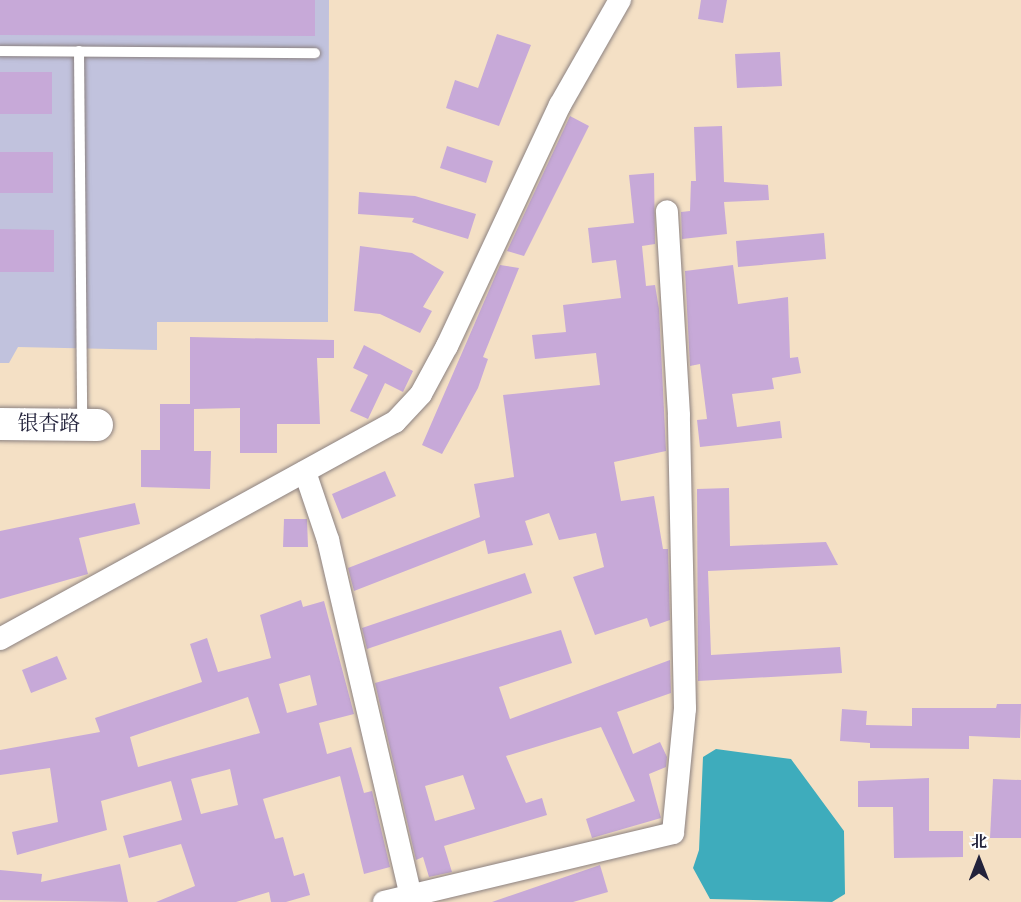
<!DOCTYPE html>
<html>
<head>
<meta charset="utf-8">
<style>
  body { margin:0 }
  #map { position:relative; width:1021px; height:902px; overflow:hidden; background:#f4e0c5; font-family:"IM FELL Double Pica","Noto Serif SC",serif }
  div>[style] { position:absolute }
  .industrial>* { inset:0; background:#c1c2dd }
  .water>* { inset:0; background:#3eacbc }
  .building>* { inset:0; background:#c7a9d8 }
  .roads { filter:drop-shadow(0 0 2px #8b8180) drop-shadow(0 0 2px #8b8180) }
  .lane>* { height:10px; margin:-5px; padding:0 5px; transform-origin:5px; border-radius:5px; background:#fff }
  .street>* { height:22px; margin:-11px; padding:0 11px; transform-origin:11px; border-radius:11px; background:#fff }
  .secondary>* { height:32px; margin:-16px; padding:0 16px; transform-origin:16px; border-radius:16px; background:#fff }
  span { translate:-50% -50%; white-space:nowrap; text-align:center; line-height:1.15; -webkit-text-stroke:6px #fff; paint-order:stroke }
  .street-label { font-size:21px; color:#22223b }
  .north { position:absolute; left:949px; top:830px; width:60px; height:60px; -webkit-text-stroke:4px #fff; paint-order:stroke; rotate:0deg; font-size:16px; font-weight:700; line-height:24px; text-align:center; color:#22223b }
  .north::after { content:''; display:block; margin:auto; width:21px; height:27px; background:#22223b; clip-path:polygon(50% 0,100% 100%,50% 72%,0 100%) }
</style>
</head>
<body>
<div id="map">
  <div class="industrial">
    <i style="clip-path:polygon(0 0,329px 0,328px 322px,157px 322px,157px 350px,18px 347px,9px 363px,0 363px)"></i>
  </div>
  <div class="water">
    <i style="clip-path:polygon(716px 749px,791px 759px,844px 831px,845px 894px,832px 902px,710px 899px,693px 868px,699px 850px,703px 757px)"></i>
  </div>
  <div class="building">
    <i style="clip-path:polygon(0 0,315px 0,315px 36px,0 35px)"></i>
    <i style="clip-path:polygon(701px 0,727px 0,723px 23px,698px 19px)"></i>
    <i style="clip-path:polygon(497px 34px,531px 45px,499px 126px,446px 108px,455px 80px,478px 88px)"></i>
    <i style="clip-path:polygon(780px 52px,782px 86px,737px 88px,735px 54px)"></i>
    <i style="clip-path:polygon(0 72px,52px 72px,52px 114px,0 114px)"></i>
    <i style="clip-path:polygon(570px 116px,589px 126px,524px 256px,507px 251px)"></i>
    <i style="clip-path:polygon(722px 126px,724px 182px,768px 185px,769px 200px,724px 202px,727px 234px,682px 239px,681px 212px,690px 211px,691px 181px,696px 181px,694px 127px)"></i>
    <i style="clip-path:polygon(447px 146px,493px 161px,486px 183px,440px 168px)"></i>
    <i style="clip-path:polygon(0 152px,53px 152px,53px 193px,0 193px)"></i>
    <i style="clip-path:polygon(654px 173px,655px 244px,642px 246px,646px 286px,655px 285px,659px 309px,666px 451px,614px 462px,621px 501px,654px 496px,663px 549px,668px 549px,670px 620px,650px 627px,647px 618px,595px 635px,573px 577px,604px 567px,596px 533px,559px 540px,549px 513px,525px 521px,533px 545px,488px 554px,485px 540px,354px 591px,348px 568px,480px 517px,474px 484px,514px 477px,503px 395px,600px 385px,596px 353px,535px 359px,532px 335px,566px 332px,563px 305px,621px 298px,616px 260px,592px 263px,588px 228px,634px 223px,629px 175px)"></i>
    <i style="clip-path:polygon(359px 192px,415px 196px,476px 214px,468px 239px,412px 222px,414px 218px,358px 214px)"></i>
    <i style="clip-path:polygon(0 229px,54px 230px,54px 272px,0 272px)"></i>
    <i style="clip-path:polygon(824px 233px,826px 259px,738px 267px,736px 241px)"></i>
    <i style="clip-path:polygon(360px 246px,412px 253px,444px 272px,423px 307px,432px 311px,420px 333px,380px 314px,354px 311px)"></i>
    <i style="clip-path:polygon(500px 265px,519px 268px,483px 357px,488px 359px,478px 388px,442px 454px,422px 445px)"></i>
    <i style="clip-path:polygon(733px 265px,738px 304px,788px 297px,790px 358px,798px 357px,801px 373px,772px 378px,774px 389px,732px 394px,737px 427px,780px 421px,782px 438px,700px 447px,697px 420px,707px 419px,700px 364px,690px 366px,685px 271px)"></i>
    <i style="clip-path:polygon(190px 337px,334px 340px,334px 358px,317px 358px,320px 424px,277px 424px,277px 453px,240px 453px,240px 408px,194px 409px,194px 451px,211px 451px,210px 489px,141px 487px,141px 450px,160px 450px,160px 404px,190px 404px)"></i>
    <i style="clip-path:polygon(364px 345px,413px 371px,403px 392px,385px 383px,368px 419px,350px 411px,368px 375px,353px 368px)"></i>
    <i style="clip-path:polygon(385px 471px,396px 496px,342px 519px,332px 494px)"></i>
    <i style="clip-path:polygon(729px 488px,730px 546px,826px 542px,838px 565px,708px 571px,711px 655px,840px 647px,842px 673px,698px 681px,697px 489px)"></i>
    <i style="clip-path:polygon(135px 503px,140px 524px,79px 538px,88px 574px,0 599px,0 531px)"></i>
    <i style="clip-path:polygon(284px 519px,307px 519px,308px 547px,283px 547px)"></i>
    <i style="clip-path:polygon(525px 573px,532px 593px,367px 649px,362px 628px)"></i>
    <i style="clip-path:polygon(evenodd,301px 600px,303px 607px,324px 601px,354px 714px,319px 723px,327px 754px,351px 747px,364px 793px,372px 791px,390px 867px,364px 874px,340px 776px,263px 799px,275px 839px,283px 837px,294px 876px,304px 873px,310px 895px,286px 902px,271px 902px,269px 892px,236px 902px,156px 902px,195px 886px,181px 844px,129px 858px,123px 836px,182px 820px,171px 781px,101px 801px,107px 830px,17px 855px,12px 832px,58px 822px,50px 768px,0 775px,0 750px,100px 732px,95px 718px,202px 682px,190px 644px,207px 638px,218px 672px,271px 658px,260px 615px,301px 600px,310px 675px,317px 705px,287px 713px,279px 684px,310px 675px,301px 600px,248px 697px,260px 733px,138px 767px,130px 737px,248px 697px,301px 600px,230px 769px,238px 805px,201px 814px,191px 779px,230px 769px)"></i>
    <i style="clip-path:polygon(evenodd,561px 630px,572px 663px,499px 687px,510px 719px,670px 660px,671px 693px,617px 712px,633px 754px,660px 742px,667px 757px,666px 767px,649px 774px,661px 818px,592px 838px,586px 819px,635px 801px,601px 727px,506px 756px,526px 803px,542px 798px,547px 815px,444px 846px,452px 872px,429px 877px,423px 857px,416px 860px,375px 683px,561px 630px,463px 775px,475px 809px,435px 821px,425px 786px,463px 775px)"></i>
    <i style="clip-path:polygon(57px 656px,67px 679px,31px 693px,22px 670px)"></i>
    <i style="clip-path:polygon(997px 704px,1021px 704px,1020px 738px,969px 736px,969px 749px,870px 748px,870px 743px,840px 741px,842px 709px,867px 711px,866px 725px,912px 726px,912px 708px,996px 708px)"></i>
    <i style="clip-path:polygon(929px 778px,929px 831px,963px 831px,963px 857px,894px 858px,893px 807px,858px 807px,858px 781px)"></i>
    <i style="clip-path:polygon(993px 779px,1021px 780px,1021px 838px,990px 838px)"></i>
    <i style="clip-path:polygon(120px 864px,128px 902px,0 900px,0 870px,42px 874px,41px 882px)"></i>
    <i style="clip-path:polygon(600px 865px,608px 892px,573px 902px,492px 902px)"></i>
  </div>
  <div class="roads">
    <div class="lane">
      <i style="left:0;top:51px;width:315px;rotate:0.4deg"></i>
      <i style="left:79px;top:51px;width:372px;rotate:89.5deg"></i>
    </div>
    <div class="street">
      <i style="left:305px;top:472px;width:72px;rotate:71.3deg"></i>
      <i style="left:328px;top:540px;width:372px;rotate:76.9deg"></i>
      <i style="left:0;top:639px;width:451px;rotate:-28.8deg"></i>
      <i style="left:395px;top:422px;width:38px;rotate:-47deg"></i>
      <i style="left:421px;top:394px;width:55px;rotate:-61.6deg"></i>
      <i style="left:447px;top:346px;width:266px;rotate:-64.9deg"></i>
      <i style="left:560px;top:105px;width:121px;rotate:-60.3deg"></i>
      <i style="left:384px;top:902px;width:297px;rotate:-13.4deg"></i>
      <i style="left:673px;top:833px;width:125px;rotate:-84.5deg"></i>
      <i style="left:685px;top:709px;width:294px;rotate:-91.2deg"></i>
      <i style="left:679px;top:415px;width:204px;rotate:-93.4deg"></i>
    </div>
    <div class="secondary">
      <i style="left:0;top:424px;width:97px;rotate:0.6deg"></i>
    </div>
  </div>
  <div class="street-label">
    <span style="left:49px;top:424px">银杏路</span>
  </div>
  <div class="north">北</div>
</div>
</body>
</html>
